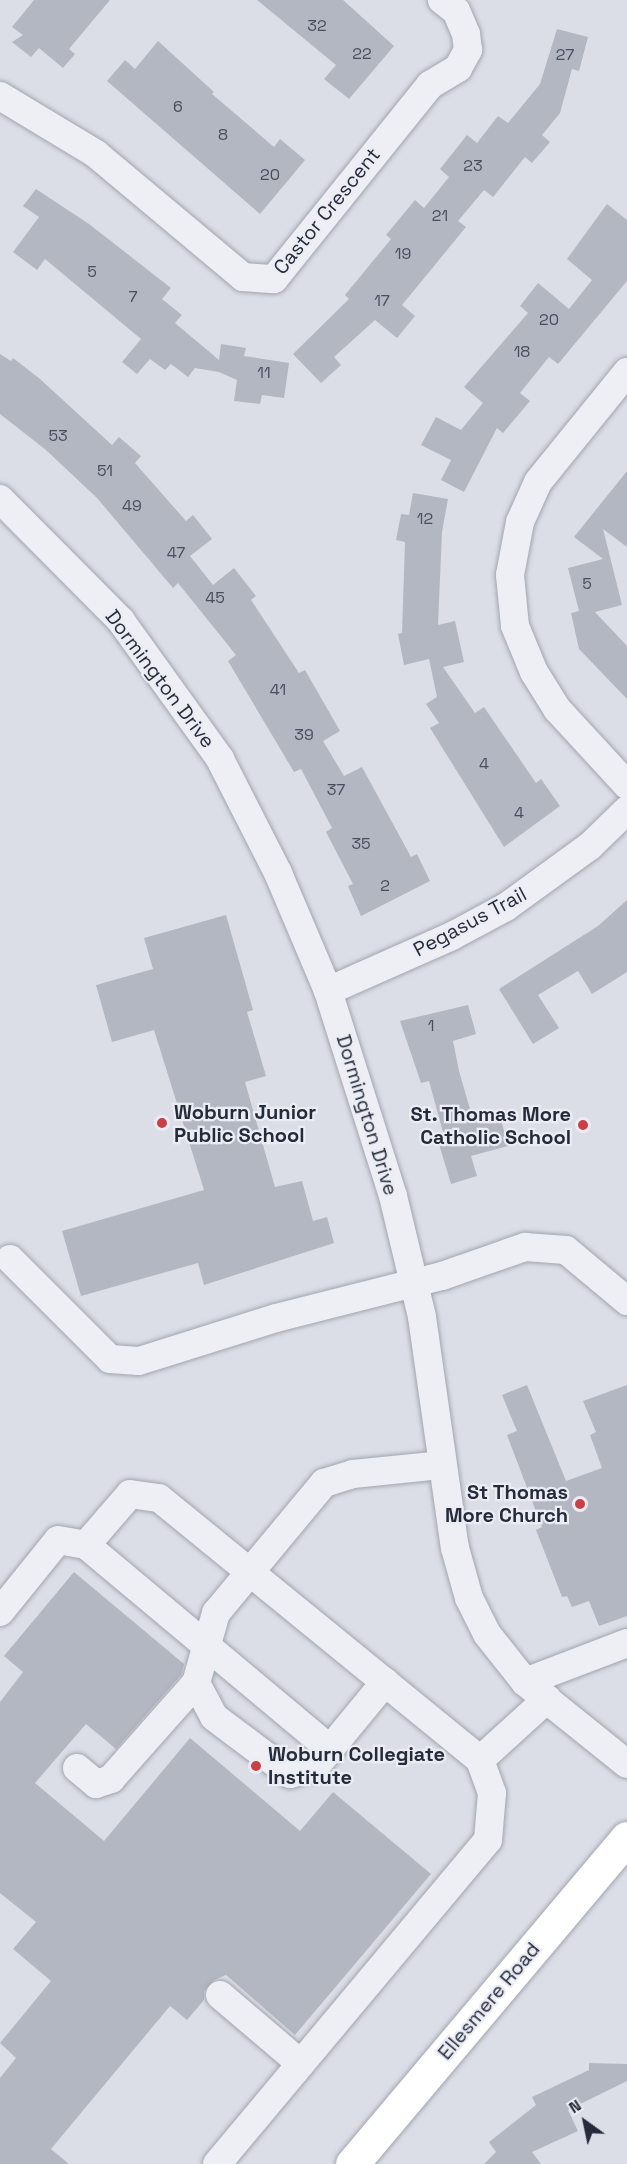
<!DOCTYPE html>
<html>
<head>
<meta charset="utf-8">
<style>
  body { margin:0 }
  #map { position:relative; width:627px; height:2164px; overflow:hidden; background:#dbdee6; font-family:"Space Grotesk",sans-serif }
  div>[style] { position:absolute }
  .building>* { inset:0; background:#b3b7c2 }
  .roads { filter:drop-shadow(0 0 2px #a1a5af) drop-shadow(0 0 2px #a1a5af) }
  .minor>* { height:28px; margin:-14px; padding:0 14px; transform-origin:14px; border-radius:14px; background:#eeeff4 }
  .major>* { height:33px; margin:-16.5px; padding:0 16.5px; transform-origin:16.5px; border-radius:16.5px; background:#fff }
  .dots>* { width:16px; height:16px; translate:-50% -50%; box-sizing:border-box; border:3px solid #eaedf3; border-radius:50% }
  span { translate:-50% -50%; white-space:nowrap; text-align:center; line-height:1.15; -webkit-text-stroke:4.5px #eaedf3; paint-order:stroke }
  .number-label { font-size:16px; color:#494e5d }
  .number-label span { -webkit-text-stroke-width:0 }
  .street-label { font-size:20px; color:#262b3b }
  .poi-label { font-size:20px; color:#262b3b; font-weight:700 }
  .left { translate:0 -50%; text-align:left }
  .right { translate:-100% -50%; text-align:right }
  .north { position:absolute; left:555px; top:2092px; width:60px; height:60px; -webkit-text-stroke:4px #eaedf3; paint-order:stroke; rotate:327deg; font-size:16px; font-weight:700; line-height:24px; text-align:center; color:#262b3b }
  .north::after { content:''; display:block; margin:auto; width:21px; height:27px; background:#262b3b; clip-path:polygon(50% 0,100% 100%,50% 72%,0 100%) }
</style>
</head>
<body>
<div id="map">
  <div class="building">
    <i style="clip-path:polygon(34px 0,110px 0,69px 49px,75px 54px,63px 68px,39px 48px,31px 57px,12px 42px,23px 35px,12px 27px)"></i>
    <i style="clip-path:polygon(257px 0,343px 0,394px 46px,349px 99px,324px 79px,336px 65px)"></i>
    <i style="clip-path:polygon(557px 29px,588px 37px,579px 71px,572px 69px,560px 113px,542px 135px,550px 142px,532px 163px,525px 157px,493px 197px,484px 190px,458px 221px,466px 227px,402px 305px,415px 316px,397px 338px,375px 320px,334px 357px,341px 365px,321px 383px,293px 354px,349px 299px,345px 295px,391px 239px,386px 235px,415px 200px,424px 208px,449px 177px,440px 169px,467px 135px,477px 143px,498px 116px,508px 123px,540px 84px)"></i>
    <i style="clip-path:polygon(158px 41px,214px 92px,212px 94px,274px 147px,280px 139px,305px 160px,260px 214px,107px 81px,125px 60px,135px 69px)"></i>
    <i style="clip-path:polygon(36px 189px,89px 224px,171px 288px,162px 299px,182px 315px,175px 323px,219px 360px,221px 344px,246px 348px,244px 356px,289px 363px,284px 398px,262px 395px,260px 404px,234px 401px,237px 380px,219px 372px,195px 368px,188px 377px,171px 364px,165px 370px,150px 359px,137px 374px,122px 362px,141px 339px,45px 259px,37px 270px,13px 252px,39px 217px,23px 206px)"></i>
    <i style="clip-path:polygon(607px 204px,627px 220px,627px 281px,558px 364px,549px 357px,520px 393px,530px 401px,503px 433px,497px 428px,464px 492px,441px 480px,451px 460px,421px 445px,436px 417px,461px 430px,483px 403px,464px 387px,528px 313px,520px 306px,538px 283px,569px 309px,592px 280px,567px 259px)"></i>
    <i style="clip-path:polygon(0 354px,11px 361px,13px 358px,40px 379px,112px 445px,119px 437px,141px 456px,135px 463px,186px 521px,193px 515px,212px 539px,190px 556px,213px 585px,234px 568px,256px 596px,251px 600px,299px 673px,305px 670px,340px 731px,323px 741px,344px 776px,362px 767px,411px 857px,417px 854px,430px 881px,361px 916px,348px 886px,353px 884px,326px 832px,332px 828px,301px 769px,294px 772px,228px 661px,236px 655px,178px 583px,173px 588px,97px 498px,46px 450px,0 414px)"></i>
    <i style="clip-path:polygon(627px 471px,627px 547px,603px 529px,622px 605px,595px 612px,627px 646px,627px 699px,579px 649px,571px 613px,579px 611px,568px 568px,603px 559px,574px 537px)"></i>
    <i style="clip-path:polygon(413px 493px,448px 499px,442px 532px,438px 625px,455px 621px,464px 662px,443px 667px,475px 713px,484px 707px,536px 783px,541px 779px,560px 806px,504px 847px,430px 728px,439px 723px,426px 704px,437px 697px,429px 659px,404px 665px,398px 634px,402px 633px,405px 542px,396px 540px,401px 514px,409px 515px)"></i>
    <i style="clip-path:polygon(627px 900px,627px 972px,592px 994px,578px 971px,538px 995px,559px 1028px,533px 1044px,499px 989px,598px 926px)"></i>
    <i style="clip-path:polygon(226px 915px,253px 1010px,247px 1012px,266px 1076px,245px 1082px,275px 1187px,302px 1181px,313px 1221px,327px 1217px,334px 1243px,204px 1285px,198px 1263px,81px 1296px,62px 1231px,204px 1190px,154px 1030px,112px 1042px,96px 985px,153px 969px,144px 938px)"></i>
    <i style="clip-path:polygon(468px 1005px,476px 1034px,453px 1041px,459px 1071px,474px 1123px,500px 1116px,508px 1146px,471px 1156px,477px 1176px,451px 1184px,436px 1134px,443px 1132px,429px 1081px,421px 1083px,400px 1021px)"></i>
    <i style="clip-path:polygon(527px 1385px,566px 1481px,602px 1468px,590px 1435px,596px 1432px,583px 1401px,627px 1385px,627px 1616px,599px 1626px,589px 1601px,572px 1607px,567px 1596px,562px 1597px,536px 1530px,542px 1527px,507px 1435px,517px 1431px,502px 1395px)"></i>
    <i style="clip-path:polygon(74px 1572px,184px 1664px,181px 1675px,116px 1749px,86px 1724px,35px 1783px,72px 1814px,104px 1841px,190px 1738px,300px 1831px,333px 1792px,431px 1874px,295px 2035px,226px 1975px,214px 1980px,204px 1991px,204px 2000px,187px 2020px,170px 2006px,51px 2149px,69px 2164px,0 2164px,0 2078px,16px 2058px,0 2043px,51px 1981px,13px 1949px,36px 1922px,0 1893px,0 1702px,23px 1672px,4px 1656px)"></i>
    <i style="clip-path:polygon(589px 2063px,627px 2064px,627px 2081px,568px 2110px,578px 2131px,532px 2152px,541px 2164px,484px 2164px,496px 2152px,489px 2142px,536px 2105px,532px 2097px,589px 2070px)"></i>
  </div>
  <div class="roads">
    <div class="minor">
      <i style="left:0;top:96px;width:112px;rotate:31.1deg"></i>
      <i style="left:96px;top:154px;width:192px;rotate:39.9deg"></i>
      <i style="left:243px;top:277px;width:31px;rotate:4deg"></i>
      <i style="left:274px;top:279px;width:249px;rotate:-51.2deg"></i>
      <i style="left:430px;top:85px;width:33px;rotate:-31deg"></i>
      <i style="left:458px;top:68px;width:21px;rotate:-61deg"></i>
      <i style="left:468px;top:50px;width:16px;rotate:-97deg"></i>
      <i style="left:466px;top:34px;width:25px;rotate:-113deg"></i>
      <i style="left:456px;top:11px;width:18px;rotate:-142deg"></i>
      <i style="left:627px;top:372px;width:141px;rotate:129deg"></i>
      <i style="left:538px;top:482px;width:44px;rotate:114.2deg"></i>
      <i style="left:520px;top:522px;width:54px;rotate:100.7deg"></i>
      <i style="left:510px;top:575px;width:51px;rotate:84.4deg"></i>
      <i style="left:515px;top:626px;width:50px;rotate:67.6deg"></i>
      <i style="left:534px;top:672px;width:44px;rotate:58.1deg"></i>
      <i style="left:557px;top:709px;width:103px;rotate:47.4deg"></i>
      <i style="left:0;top:499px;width:172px;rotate:45.2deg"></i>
      <i style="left:121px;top:621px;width:170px;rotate:54.3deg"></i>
      <i style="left:220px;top:759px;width:128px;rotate:63deg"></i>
      <i style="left:278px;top:873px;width:128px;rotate:67deg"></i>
      <i style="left:328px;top:991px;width:215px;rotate:72.4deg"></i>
      <i style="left:393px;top:1196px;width:124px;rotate:76.5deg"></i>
      <i style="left:422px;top:1317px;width:233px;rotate:81.9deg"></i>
      <i style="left:455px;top:1548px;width:52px;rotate:74.4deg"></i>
      <i style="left:469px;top:1598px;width:40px;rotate:63.4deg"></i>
      <i style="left:487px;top:1634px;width:61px;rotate:51.6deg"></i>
      <i style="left:525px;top:1682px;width:131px;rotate:38.8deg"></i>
      <i style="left:328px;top:991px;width:136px;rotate:-23.9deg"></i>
      <i style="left:452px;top:936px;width:61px;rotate:-28.2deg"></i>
      <i style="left:506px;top:907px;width:104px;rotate:-36deg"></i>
      <i style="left:590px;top:846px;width:52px;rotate:-44.2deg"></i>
      <i style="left:10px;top:1259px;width:141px;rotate:45deg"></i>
      <i style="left:110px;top:1359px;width:29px;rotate:4deg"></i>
      <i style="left:139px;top:1361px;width:144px;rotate:-17.4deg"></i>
      <i style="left:276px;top:1318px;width:171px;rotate:-14.2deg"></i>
      <i style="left:442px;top:1276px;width:88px;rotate:-19.3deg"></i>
      <i style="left:525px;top:1247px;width:41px;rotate:4.2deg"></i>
      <i style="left:566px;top:1250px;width:80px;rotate:39.9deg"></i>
      <i style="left:86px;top:1545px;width:318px;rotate:39.9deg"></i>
      <i style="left:0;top:1612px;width:92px;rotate:-51.1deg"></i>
      <i style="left:58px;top:1540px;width:28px;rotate:10deg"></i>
      <i style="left:86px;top:1545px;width:67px;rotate:-49.2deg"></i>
      <i style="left:130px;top:1494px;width:29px;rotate:8deg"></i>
      <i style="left:159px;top:1498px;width:414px;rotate:39.2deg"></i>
      <i style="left:525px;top:1682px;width:109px;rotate:-20.9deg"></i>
      <i style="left:196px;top:1683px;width:38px;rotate:62deg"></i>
      <i style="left:214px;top:1717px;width:95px;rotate:36.9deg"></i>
      <i style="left:290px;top:1774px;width:27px;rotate:-17deg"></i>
      <i style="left:316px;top:1766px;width:109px;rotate:-50.6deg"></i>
      <i style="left:77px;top:1768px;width:25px;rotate:40deg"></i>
      <i style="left:96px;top:1784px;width:16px;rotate:-18deg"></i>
      <i style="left:111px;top:1779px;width:128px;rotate:-48.5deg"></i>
      <i style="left:196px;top:1683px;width:73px;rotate:-74.1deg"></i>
      <i style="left:216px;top:1613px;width:169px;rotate:-50.3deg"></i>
      <i style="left:324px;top:1483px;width:30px;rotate:-17deg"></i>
      <i style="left:353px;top:1474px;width:88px;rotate:-5.8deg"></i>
      <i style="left:220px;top:1995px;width:106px;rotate:40.4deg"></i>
      <i style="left:217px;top:2164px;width:422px;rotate:-50.1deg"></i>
      <i style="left:488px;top:1840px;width:47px;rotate:-85.1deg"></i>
      <i style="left:492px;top:1793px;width:35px;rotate:-110deg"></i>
      <i style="left:480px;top:1760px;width:91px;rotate:-42.3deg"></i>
    </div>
    <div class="major">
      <i style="left:352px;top:2164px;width:426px;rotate:-49.9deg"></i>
    </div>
  </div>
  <div class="dots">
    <i style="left:162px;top:1123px;background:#cb4047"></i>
    <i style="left:583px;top:1125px;background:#cb4047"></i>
    <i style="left:580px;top:1504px;background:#cb4047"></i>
    <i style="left:256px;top:1766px;background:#cb4047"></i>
  </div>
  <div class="number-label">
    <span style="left:317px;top:26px">32</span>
    <span style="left:362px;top:54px">22</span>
    <span style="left:565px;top:55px">27</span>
    <span style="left:178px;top:107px">6</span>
    <span style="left:223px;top:135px">8</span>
    <span style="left:473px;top:166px">23</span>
    <span style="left:270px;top:175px">20</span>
    <span style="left:440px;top:216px">21</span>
    <span style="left:403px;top:254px">19</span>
    <span style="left:92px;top:272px">5</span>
    <span style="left:133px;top:297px">7</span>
    <span style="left:382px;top:301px">17</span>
    <span style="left:549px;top:320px">20</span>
    <span style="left:522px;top:352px">18</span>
    <span style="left:264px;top:373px">11</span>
    <span style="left:58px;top:436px">53</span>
    <span style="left:105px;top:471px">51</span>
    <span style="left:132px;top:506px">49</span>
    <span style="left:425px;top:519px">12</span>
    <span style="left:176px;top:553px">47</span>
    <span style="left:587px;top:584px">5</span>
    <span style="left:215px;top:598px">45</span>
    <span style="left:278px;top:690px">41</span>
    <span style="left:304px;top:735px">39</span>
    <span style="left:484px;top:764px">4</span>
    <span style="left:336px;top:790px">37</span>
    <span style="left:519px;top:813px">4</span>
    <span style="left:361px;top:844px">35</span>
    <span style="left:385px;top:886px">2</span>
    <span style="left:431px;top:1026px">1</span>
  </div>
  <div class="street-label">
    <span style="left:327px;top:211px;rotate:-51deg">Castor Crescent</span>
    <span style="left:160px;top:679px;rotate:53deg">Dormington Drive</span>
    <span style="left:470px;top:922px;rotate:-28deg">Pegasus Trail</span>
    <span style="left:367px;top:1115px;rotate:73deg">Dormington Drive</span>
    <span style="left:489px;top:2001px;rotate:-50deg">Ellesmere Road</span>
  </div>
  <div class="poi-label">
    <span class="left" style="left:174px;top:1124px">Woburn Junior<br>Public School</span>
    <span class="right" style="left:571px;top:1126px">St. Thomas More<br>Catholic School</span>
    <span class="right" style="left:568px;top:1504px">St Thomas<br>More Church</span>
    <span class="left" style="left:268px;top:1766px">Woburn Collegiate<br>Institute</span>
  </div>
  <div class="north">N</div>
</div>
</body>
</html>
